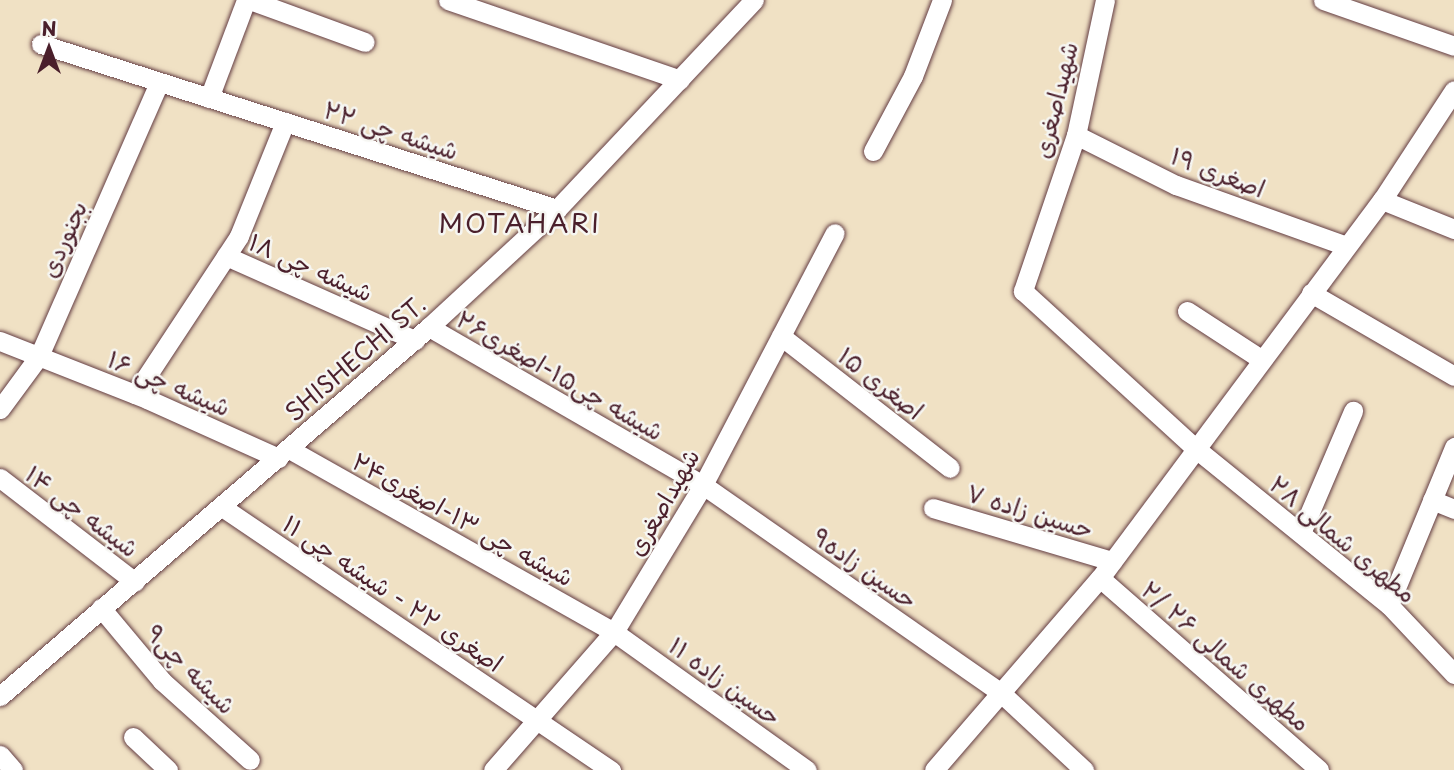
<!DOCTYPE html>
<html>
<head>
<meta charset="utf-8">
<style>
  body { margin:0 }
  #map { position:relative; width:1454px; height:770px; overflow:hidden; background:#f0e1c4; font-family:"Playpen Sans","Playpen Sans Arabic",sans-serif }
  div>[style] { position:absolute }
  .roads { filter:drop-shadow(0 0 2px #633c42) drop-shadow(0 0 2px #633c42) }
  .minor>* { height:19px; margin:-9.5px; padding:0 9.5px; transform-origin:9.5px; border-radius:9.5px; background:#fff }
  span { translate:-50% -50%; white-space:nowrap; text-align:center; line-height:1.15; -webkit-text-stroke:5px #f6f6f2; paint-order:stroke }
  .street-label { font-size:24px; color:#4a1f2b }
  .neighbourhood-label { font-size:26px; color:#4a1f2b; letter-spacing:2px }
  .north { position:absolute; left:14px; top:14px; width:70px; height:70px; -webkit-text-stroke:5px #f6f6f2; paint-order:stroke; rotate:0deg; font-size:19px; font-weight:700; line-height:28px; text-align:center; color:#4a1f2b }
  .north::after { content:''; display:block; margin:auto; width:24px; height:32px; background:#4a1f2b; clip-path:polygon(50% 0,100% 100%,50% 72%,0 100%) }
</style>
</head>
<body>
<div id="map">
  <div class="roads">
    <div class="minor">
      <i style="left:250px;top:0;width:122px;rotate:20.1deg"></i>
      <i style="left:448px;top:0;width:245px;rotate:19deg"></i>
      <i style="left:1105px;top:0;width:138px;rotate:102.1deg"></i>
      <i style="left:1076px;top:135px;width:165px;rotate:108.8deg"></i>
      <i style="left:1023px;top:291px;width:233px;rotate:42.4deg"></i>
      <i style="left:1195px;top:448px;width:250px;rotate:39deg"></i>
      <i style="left:1389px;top:605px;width:95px;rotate:46.7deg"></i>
      <i style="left:1323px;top:0;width:139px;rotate:19.3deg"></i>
      <i style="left:41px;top:44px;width:542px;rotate:17.73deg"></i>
      <i style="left:209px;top:98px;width:105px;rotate:-69.3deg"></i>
      <i style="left:1076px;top:135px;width:112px;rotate:26.6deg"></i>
      <i style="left:1176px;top:185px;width:181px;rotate:19.7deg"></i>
      <i style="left:873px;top:151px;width:85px;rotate:-61.9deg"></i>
      <i style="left:913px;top:76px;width:81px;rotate:-69.1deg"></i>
      <i style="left:1382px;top:200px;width:78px;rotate:21.9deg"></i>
      <i style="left:226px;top:256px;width:207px;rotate:24deg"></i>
      <i style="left:1311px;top:293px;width:165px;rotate:30.1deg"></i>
      <i style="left:1187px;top:311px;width:88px;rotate:33deg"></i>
      <i style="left:429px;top:327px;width:316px;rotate:30deg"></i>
      <i style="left:703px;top:485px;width:362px;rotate:34.9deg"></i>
      <i style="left:1000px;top:692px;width:115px;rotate:42.9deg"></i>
      <i style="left:781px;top:336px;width:214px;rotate:38deg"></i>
      <i style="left:0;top:341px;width:158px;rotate:21.5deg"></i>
      <i style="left:147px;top:399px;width:144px;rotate:24.2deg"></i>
      <i style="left:135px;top:394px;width:189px;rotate:-56.6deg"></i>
      <i style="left:239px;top:236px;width:123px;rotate:-68deg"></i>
      <i style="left:0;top:409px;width:66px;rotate:-53.7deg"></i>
      <i style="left:39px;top:356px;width:299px;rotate:-66.3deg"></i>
      <i style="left:289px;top:449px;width:373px;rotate:29.4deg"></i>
      <i style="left:614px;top:632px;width:237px;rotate:35.6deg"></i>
      <i style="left:0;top:478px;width:170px;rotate:37.6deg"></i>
      <i style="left:1432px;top:500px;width:24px;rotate:22deg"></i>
      <i style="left:222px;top:507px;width:470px;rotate:34.1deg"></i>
      <i style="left:933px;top:508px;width:187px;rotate:16.5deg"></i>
      <i style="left:1301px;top:533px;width:133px;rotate:-66.9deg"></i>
      <i style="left:1100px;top:578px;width:291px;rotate:41.2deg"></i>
      <i style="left:1389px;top:605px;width:171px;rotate:-67.6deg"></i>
      <i style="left:101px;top:608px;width:95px;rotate:50.1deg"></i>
      <i style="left:162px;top:681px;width:118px;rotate:41.9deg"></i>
      <i style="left:0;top:696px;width:566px;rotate:-40.7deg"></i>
      <i style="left:429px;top:327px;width:174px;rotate:-42.7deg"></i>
      <i style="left:557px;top:209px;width:287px;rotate:-46.7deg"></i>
      <i style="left:133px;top:737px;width:48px;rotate:43.3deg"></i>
      <i style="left:0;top:755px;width:20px;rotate:49deg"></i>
      <i style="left:493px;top:770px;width:184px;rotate:-48.8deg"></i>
      <i style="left:614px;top:632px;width:172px;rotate:-58.8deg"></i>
      <i style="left:703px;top:485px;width:284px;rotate:-62.4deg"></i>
      <i style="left:934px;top:770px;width:254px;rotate:-49.2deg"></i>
      <i style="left:1100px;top:578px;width:472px;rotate:-53.3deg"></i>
      <i style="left:1382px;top:200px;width:131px;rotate:-56.8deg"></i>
    </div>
  </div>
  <div class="street-label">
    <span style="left:1055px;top:100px;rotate:-76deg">شهیداصغری</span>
    <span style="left:391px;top:130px;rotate:18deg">شیشه چی ۲۲</span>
    <span style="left:1218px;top:172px;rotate:21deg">اصغری ۱۹</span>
    <span style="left:63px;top:239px;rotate:-66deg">بجنوردی</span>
    <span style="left:311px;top:267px;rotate:24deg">شیشه چی ۱۸</span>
    <span style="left:355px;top:358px;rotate:-41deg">SHISHECHI ST.</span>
    <span style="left:560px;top:375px;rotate:30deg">شیشه چی۱۵-اصغری۲۶</span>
    <span style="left:169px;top:383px;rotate:23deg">شیشه چی ۱۶</span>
    <span style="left:881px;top:383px;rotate:38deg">اصغری ۱۵</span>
    <span style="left:663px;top:502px;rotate:-60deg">شهیداصغری</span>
    <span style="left:82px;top:511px;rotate:37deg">شیشه چی ۱۴</span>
    <span style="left:1030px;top:511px;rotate:17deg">حسین زاده ۷</span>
    <span style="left:463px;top:519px;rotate:29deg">شیشه چی ۱۳-اصغری۲۴</span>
    <span style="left:1343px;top:539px;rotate:40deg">مطهری شمالی ۲۸</span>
    <span style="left:865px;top:568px;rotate:35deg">حسین زاده۹</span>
    <span style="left:393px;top:593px;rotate:34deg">اصغری ۲۲ - شیشه چی ۱۱</span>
    <span style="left:1226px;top:656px;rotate:41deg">مطهری شمالی ۲۶ /۲</span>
    <span style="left:191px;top:669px;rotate:45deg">شیشه چی۹</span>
    <span style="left:725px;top:681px;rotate:36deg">حسین زاده ۱۱</span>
  </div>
  <div class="neighbourhood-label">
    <span style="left:520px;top:223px">MOTAHARI</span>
  </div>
  <div class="north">N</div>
</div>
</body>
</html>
